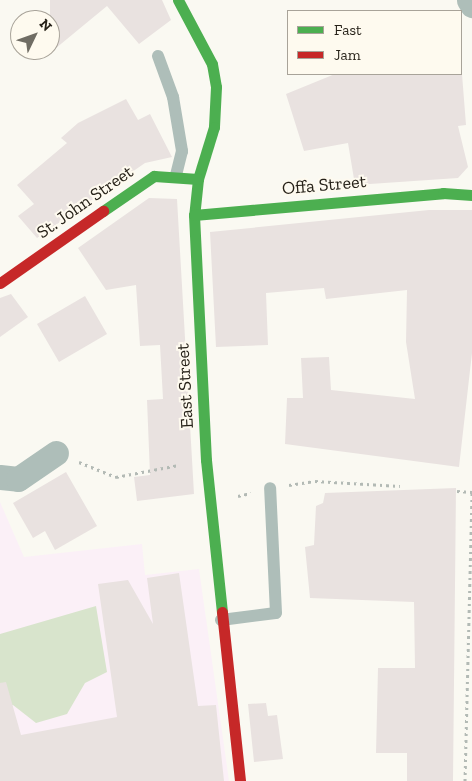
<!DOCTYPE html>
<html>
<head>
<meta charset="utf-8">
<style>
  body { margin:0 }
  #map { position:relative; width:472px; height:781px; overflow:hidden; background:#faf9f2; font-family:"Zilla Slab",serif }
  div>[style] { position:absolute }
  .education>* { inset:0; background:#fbf0f7 }
  .green>* { inset:0; background:#d8e4cc }
  .building>* { inset:0; background:#e9e2e0 }
  .path>* { height:3px; margin-top:-1.5px; transform-origin:0; background:repeating-linear-gradient(90deg,#b3bab5 0 2.5px,transparent 0 6.5px) }
  .lane>* { height:12px; margin:-6px; padding:0 6px; transform-origin:6px; border-radius:6px; background:#aebeb9 }
  .street>* { height:25px; margin:-12.5px; padding:0 12.5px; transform-origin:12.5px; border-radius:12.5px; background:#aebeb9 }
  .fast>* { height:11px; margin:-5.5px; padding:0 5.5px; transform-origin:5.5px; border-radius:5.5px; background:#4caf50 }
  .jam>* { height:11px; margin:-5.5px; padding:0 5.5px; transform-origin:5.5px; border-radius:5.5px; background:#c62828 }
  span { translate:-50% -50%; white-space:nowrap; text-align:center; line-height:1.15; -webkit-text-stroke:4px #fefaef; paint-order:stroke }
  .street-label { font-size:18px; color:#262118 }
  .legend { position:absolute; left:287px; top:10px; width:175px; height:65px; box-sizing:border-box; background:#fefaef; border:1px solid #a8a399; margin:0; padding:6px 9px; list-style:none; font-size:15px; color:#262118 }
  .legend li { display:flex; align-items:center; gap:10px; height:25px }
  .legend b { width:25px; border:1px solid #a8a399 }
  .north { position:absolute; left:10px; top:10px; width:50px; height:50px; box-sizing:border-box; background:#fefaef; border:1px solid #a8a399; border-radius:50%; rotate:48deg; font-size:14px; font-weight:700; line-height:20px; text-align:center; color:#262118 }
  .north::after { content:''; display:block; margin:auto; width:18px; height:22px; background:#706d64; clip-path:polygon(50% 0,100% 100%,50% 72%,0 100%) }
</style>
</head>
<body>
<div id="map">
  <div class="education">
    <i style="clip-path:polygon(0 502px,24px 557px,142px 544px,145px 575px,199px 569px,229px 781px,0 781px)"></i>
  </div>
  <div class="green">
    <i style="clip-path:polygon(96px 606px,107px 672px,85px 683px,67px 714px,36px 723px,13px 705px,0 708px,0 634px)"></i>
  </div>
  <div class="building">
    <i style="clip-path:polygon(50px 0,162px 0,171px 20px,139px 44px,107px 6px,50px 53px)"></i>
    <i style="clip-path:polygon(335px 74px,462px 74px,466px 125px,458px 126px,468px 167px,458px 178px,355px 185px,348px 143px,304px 151px,286px 94px)"></i>
    <i style="clip-path:polygon(126px 99px,138px 120px,150px 114px,172px 157px,145px 163px,37px 238px,18px 216px,34px 204px,17px 185px,67px 143px,61px 138px,78px 123px)"></i>
    <i style="clip-path:polygon(149px 198px,177px 199px,194px 494px,137px 501px,134px 477px,150px 475px,147px 400px,163px 399px,160px 345px,140px 346px,136px 285px,106px 290px,78px 248px)"></i>
    <i style="clip-path:polygon(429px 210px,472px 210px,472px 353px,459px 467px,285px 444px,287px 398px,303px 398px,301px 358px,329px 357px,331px 390px,415px 399px,406px 342px,407px 290px,326px 299px,324px 288px,266px 293px,268px 345px,216px 347px,210px 232px)"></i>
    <i style="clip-path:polygon(11px 294px,28px 317px,0 337px,0 298px)"></i>
    <i style="clip-path:polygon(85px 296px,107px 334px,59px 362px,37px 324px)"></i>
    <i style="clip-path:polygon(66px 472px,97px 526px,55px 550px,45px 531px,33px 538px,13px 503px)"></i>
    <i style="clip-path:polygon(456px 488px,453px 781px,407px 781px,407px 753px,376px 753px,378px 668px,415px 668px,414px 602px,310px 598px,305px 547px,314px 545px,316px 506px,323px 503px,325px 493px)"></i>
    <i style="clip-path:polygon(179px 573px,198px 706px,216px 705px,224px 781px,0 781px,0 683px,6px 682px,21px 735px,117px 717px,98px 584px,128px 580px,153px 624px,147px 578px)"></i>
    <i style="clip-path:polygon(266px 703px,268px 716px,277px 715px,283px 759px,254px 762px,248px 704px)"></i>
  </div>
  <div class="path">
    <i style="left:79px;top:462px;width:40px;rotate:22deg"></i>
    <i style="left:116px;top:477px;width:64px;rotate:-10.8deg"></i>
    <i style="left:289px;top:485px;width:26px;rotate:-9deg"></i>
    <i style="left:315px;top:481px;width:85px;rotate:3.4deg"></i>
    <i style="left:457px;top:491px;width:15px;rotate:4deg"></i>
    <i style="left:238px;top:496px;width:13px;rotate:-13deg"></i>
    <i style="left:465px;top:781px;width:289px;rotate:-88.6deg"></i>
  </div>
  <div class="lane">
    <i style="left:158px;top:56px;width:44px;rotate:69.9deg"></i>
    <i style="left:173px;top:97px;width:55px;rotate:80.5deg"></i>
    <i style="left:182px;top:151px;width:25px;rotate:104deg"></i>
    <i style="left:221px;top:620px;width:55px;rotate:-7.3deg"></i>
    <i style="left:276px;top:613px;width:125px;rotate:-92.7deg"></i>
  </div>
  <div class="street">
    <i style="left:469px;top:0;width:6px;rotate:59deg"></i>
    <i style="left:0;top:477px;width:18px;rotate:6deg"></i>
    <i style="left:18px;top:479px;width:46px;rotate:-34.4deg"></i>
  </div>
  <div class="fast">
    <i style="left:178px;top:0;width:72px;rotate:62deg"></i>
    <i style="left:212px;top:64px;width:23px;rotate:80deg"></i>
    <i style="left:216px;top:87px;width:40px;rotate:92.9deg"></i>
    <i style="left:214px;top:127px;width:54px;rotate:107.1deg"></i>
    <i style="left:198px;top:179px;width:36px;rotate:96deg"></i>
    <i style="left:194px;top:215px;width:245px;rotate:87.2deg"></i>
    <i style="left:206px;top:460px;width:153px;rotate:84deg"></i>
    <i style="left:103px;top:211px;width:62px;rotate:-34.5deg"></i>
    <i style="left:154px;top:176px;width:44px;rotate:3.9deg"></i>
    <i style="left:194px;top:215px;width:250px;rotate:-5deg"></i>
    <i style="left:443px;top:193px;width:29px;rotate:4deg"></i>
  </div>
  <div class="jam">
    <i style="left:0;top:283px;width:126px;rotate:-35deg"></i>
    <i style="left:222px;top:612px;width:170px;rotate:83.9deg"></i>
  </div>
  <div class="street-label">
    <span style="left:324px;top:185px;rotate:-5deg">Offa Street</span>
    <span style="left:85px;top:202px;rotate:-35deg">St. John Street</span>
    <span style="left:185px;top:386px;rotate:-93deg">East Street</span>
  </div>
  <ul class="legend">
  <li><b style="height:6px;background:#4caf50"></b>Fast</li>
  <li><b style="height:6px;background:#c62828"></b>Jam</li>
  </ul>
  <div class="north">N</div>
</div>
</body>
</html>
